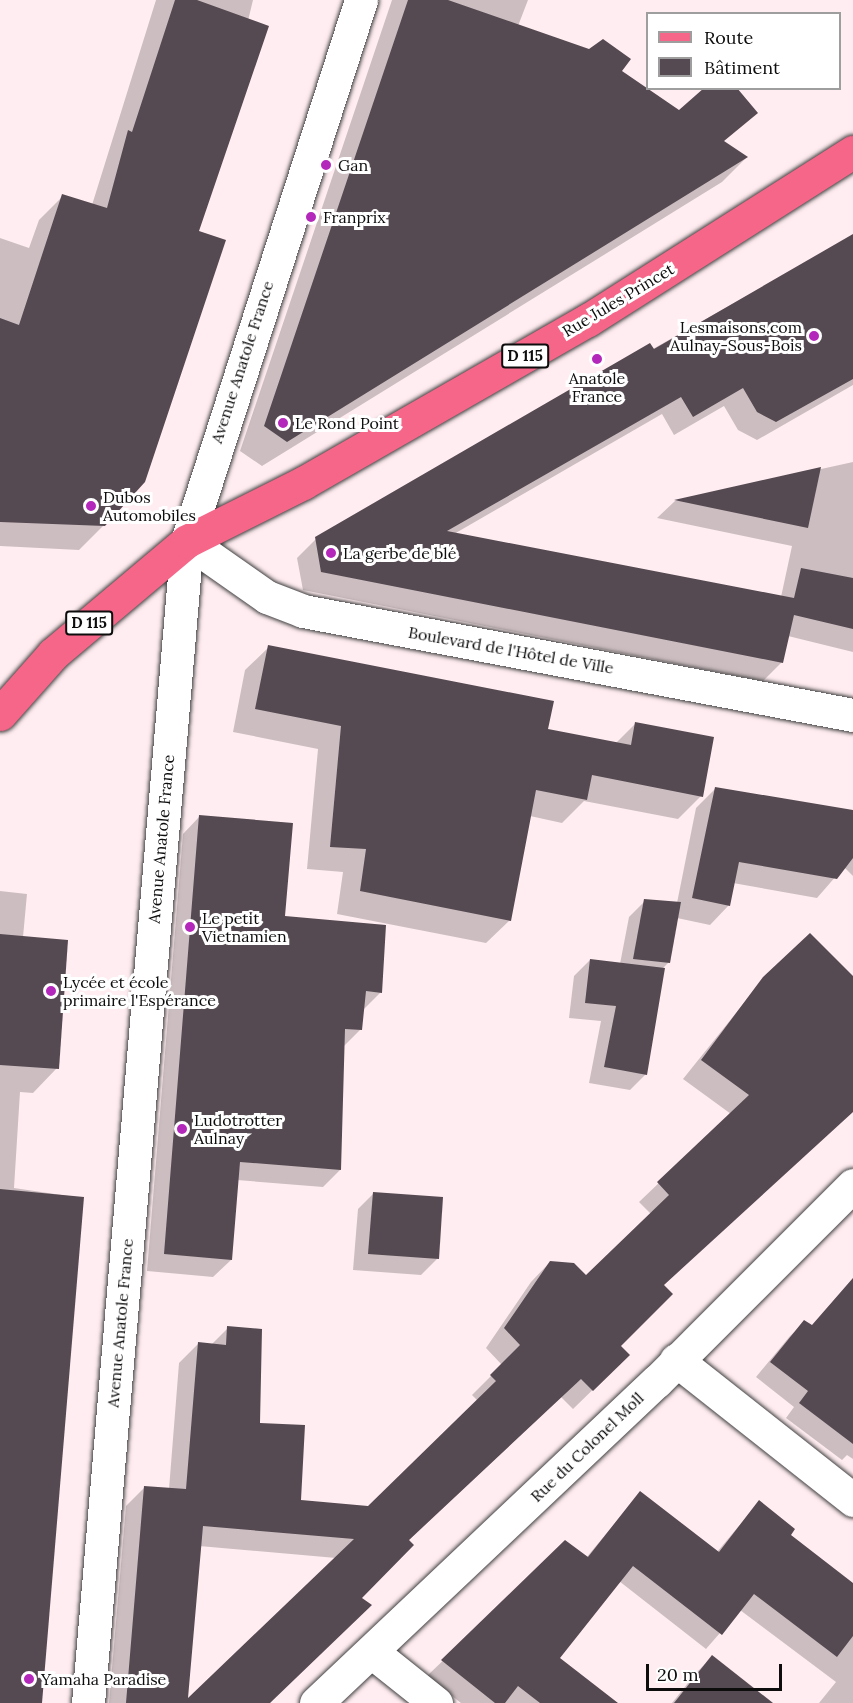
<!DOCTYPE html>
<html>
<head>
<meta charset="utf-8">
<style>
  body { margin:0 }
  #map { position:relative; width:853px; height:1703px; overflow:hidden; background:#ffedf1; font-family:Lora,serif }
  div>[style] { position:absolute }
  .shadow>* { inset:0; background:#0003 }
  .building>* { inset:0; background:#554a51 }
  .roads { filter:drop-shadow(0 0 2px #404040) drop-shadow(0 0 2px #404040) }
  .street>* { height:33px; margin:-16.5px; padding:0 16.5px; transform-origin:16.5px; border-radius:16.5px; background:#fff }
  .primary>* { height:33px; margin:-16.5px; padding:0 16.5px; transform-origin:16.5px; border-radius:16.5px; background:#f56689 }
  .dots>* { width:16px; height:16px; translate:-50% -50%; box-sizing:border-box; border:3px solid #fff; border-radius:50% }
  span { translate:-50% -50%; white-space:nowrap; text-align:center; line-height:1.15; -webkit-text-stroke:6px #fff; paint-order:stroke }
  .shield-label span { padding:2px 4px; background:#fff; border:2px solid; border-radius:4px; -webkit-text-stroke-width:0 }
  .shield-label { font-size:15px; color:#0d0d0d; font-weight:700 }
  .poi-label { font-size:16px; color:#0d0d0d }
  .left { translate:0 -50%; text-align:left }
  .right { translate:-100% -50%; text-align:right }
  .street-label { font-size:16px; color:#0d0d0d }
  .legend { position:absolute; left:646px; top:12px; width:195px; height:78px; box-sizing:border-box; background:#fff; border:2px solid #9e9e9e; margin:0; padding:8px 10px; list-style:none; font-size:18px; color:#0d0d0d }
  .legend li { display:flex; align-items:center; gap:12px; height:30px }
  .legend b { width:30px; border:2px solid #9e9e9e }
  .scale { position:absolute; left:646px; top:1664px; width:136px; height:27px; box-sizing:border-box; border:3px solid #0d0d0d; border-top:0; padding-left:8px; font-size:18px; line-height:21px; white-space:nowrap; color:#0d0d0d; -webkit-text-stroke:4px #fff; paint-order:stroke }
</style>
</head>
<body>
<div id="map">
  <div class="shadow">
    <i style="clip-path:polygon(156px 0,253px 0,197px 232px,104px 525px,79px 550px,0 546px,0 238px,29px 248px,39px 220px,63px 196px,92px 205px)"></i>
    <i style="clip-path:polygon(392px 0,528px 0,518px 26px,589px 51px,746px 158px,722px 182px,262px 466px,240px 451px)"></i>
    <i style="clip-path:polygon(853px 236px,853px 385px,757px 440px,738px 430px,724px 406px,674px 435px,662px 414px,454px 534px,781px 597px,792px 546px,657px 518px,675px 501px,853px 462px,853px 652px,788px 636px,782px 662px,763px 681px,303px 590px,297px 558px,316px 539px)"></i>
    <i style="clip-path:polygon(269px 647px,546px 731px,615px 744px,636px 723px,701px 796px,678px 819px,584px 801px,562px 823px,530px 816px,510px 920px,486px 943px,337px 914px,343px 872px,307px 869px,318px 749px,233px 732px,245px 670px)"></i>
    <i style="clip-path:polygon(715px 789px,853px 812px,853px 876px,844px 867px,817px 898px,733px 883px,729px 905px,710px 925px,677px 918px,669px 962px,662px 969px,646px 1074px,630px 1090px,589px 1083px,601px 1021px,569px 1018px,574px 976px,590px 960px,620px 964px,629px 917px,645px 901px,677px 903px,696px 808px)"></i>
    <i style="clip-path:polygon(200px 816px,284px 918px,381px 992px,363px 1010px,361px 1029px,343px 1047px,340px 1170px,323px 1187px,237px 1180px,231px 1260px,213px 1277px,147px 1271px,183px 834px)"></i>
    <i style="clip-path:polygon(0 891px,27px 894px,23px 937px,57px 1068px,33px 1093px,20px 1092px,14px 1188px,82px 1198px,41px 1703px,0 1703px)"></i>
    <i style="clip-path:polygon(evenodd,764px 978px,853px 978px,853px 1110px,663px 1285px,619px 1346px,609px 1374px,573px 1409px,561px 1397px,408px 1541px,269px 1703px,109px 1703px,126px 1506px,145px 1487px,169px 1489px,179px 1363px,198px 1344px,211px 1345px,228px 1328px,259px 1424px,299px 1501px,369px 1507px,478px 1401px,472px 1395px,502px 1365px,486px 1348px,531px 1282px,550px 1262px,586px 1277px,651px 1214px,639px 1202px,731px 1114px,683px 1079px,764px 978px,199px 1546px,336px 1558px,187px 1701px,199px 1546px)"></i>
    <i style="clip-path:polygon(374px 1193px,437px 1259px,421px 1275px,353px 1270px,358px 1209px)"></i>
    <i style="clip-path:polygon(853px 1278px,853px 1459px,847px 1455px,842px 1460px,786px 1418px,794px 1407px,756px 1377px,790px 1336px,805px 1322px,811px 1327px)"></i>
    <i style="clip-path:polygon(640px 1493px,717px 1552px,759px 1502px,789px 1535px,853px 1585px,853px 1703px,819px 1703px,836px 1682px,740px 1610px,706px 1649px,619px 1581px,558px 1659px,616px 1703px,461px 1703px,427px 1676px,566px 1542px,586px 1558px)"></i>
    <i style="clip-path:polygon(712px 1657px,744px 1703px,672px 1703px,696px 1673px)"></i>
  </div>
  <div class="building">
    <i style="clip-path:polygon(175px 0,197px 0,269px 26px,199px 231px,226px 240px,145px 482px,105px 526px,0 522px,0 318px,19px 325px,62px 194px,107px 208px,128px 130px,132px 132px)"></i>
    <i style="clip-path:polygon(408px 0,448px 0,589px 49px,603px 39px,631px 59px,622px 71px,679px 110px,704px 88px,737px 88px,758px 113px,724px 141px,748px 157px,287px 442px,264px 426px)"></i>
    <i style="clip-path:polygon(853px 234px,853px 379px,776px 422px,757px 412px,743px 388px,693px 417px,681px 397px,447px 531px,794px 598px,801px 568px,853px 578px,853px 629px,794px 615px,783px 663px,321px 572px,315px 537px,650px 343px,654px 349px)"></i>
    <i style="clip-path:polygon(821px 467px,808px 528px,674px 500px)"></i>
    <i style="clip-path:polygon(268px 645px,554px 701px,548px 729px,631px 745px,635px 722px,714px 737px,703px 797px,592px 775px,587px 800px,536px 790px,511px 921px,360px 891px,366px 849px,330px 847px,341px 726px,255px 709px)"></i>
    <i style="clip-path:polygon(715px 787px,853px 810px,853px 858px,837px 879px,739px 862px,730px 906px,692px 898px)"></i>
    <i style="clip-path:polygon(199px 815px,293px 823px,285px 916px,386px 925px,382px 993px,366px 991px,362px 1030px,345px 1029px,341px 1170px,240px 1162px,232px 1260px,164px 1254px)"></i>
    <i style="clip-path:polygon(644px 899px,681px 902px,670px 963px,633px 959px)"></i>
    <i style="clip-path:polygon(evenodd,810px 933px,853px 976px,853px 1112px,664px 1285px,673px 1294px,621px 1346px,630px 1355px,593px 1391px,581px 1379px,409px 1540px,414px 1545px,362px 1598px,372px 1605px,270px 1703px,126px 1703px,144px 1486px,186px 1489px,198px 1342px,226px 1345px,227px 1326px,262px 1329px,260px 1423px,305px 1425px,301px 1500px,368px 1506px,496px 1381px,490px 1375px,520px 1345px,504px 1328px,550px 1261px,574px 1263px,586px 1275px,669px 1195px,657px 1182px,749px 1095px,701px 1060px,763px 977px,810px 933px,203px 1526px,354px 1539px,188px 1698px,203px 1526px)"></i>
    <i style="clip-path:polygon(0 934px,68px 940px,59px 1069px,0 1065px)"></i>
    <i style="clip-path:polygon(590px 959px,665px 968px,647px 1075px,604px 1067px,616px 1006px,585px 1003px)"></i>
    <i style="clip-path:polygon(0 1189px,84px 1197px,42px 1703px,0 1703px)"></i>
    <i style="clip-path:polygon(373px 1192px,443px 1197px,439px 1259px,368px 1254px)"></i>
    <i style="clip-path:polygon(853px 1278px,853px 1444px,799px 1403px,808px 1391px,770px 1362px,804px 1320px,812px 1325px)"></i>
    <i style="clip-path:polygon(640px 1491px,719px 1552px,759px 1500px,795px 1529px,791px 1535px,853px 1583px,853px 1636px,837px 1657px,754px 1594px,722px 1635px,633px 1566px,560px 1658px,618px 1703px,540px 1703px,518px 1686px,505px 1703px,495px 1703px,441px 1660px,565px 1540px,588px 1557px)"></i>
    <i style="clip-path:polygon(712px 1655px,773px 1703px,674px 1703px)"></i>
  </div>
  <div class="roads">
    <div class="street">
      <i style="left:187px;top:541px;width:98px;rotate:35deg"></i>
      <i style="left:267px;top:597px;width:39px;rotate:21deg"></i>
      <i style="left:303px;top:611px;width:560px;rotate:10.71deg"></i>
      <i style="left:676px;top:1360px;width:226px;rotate:38.3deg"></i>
      <i style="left:372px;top:1652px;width:82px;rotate:38.6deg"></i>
      <i style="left:88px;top:1703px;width:1166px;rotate:-85.13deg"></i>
      <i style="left:187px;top:541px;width:568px;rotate:-72.17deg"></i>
      <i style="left:316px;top:1703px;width:469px;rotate:-43.4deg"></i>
      <i style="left:657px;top:1381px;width:277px;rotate:-45deg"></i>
    </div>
    <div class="primary">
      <i style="left:0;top:714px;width:80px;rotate:-48.5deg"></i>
      <i style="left:53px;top:654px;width:175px;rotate:-40.1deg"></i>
      <i style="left:187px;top:541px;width:130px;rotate:-26.6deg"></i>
      <i style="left:303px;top:483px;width:328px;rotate:-29.8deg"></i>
      <i style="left:588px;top:320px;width:314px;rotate:-32.4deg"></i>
    </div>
  </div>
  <div class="dots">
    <i style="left:326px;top:165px;background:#b328ba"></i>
    <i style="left:311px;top:217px;background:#b328ba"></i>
    <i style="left:814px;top:336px;background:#b328ba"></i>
    <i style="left:597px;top:359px;background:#b328ba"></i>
    <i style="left:283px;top:423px;background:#b328ba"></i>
    <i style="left:91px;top:506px;background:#b328ba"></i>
    <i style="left:331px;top:553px;background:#b328ba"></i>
    <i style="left:190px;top:927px;background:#b328ba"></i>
    <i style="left:51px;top:991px;background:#b328ba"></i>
    <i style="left:182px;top:1129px;background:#b328ba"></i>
    <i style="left:29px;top:1679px;background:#b328ba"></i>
  </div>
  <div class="shield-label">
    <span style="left:525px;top:356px">D 115</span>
    <span style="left:89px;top:623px">D 115</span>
  </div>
  <div class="poi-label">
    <span class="left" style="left:338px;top:165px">Gan</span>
    <span class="left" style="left:323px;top:217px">Franprix</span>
    <span class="right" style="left:802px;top:336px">Lesmaisons.com<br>Aulnay-Sous-Bois</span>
    <span style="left:597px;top:387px">Anatole<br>France</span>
    <span class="left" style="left:295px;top:423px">Le Rond Point</span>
    <span class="left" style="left:103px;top:506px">Dubos<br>Automobiles</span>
    <span class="left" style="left:343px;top:553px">La gerbe de blé</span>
    <span class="left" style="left:202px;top:927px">Le petit<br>Vietnamien</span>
    <span class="left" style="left:63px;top:991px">Lycée et école<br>primaire l'Espérance</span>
    <span class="left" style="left:194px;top:1129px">Ludotrotter<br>Aulnay</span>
    <span class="left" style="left:41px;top:1679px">Yamaha Paradise</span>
  </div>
  <div class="street-label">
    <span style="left:618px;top:300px;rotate:-31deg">Rue Jules Princet</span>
    <span style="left:242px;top:362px;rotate:-72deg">Avenue Anatole France</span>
    <span style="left:511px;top:650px;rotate:10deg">Boulevard de l'Hôtel de Ville</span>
    <span style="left:161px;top:839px;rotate:-85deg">Avenue Anatole France</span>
    <span style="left:120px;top:1323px;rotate:-85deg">Avenue Anatole France</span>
    <span style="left:587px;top:1447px;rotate:-44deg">Rue du Colonel Moll</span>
  </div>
  <ul class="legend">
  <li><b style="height:8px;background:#f56689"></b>Route</li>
  <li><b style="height:16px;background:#554a51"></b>Bâtiment</li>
  </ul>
  <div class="scale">20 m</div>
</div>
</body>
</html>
